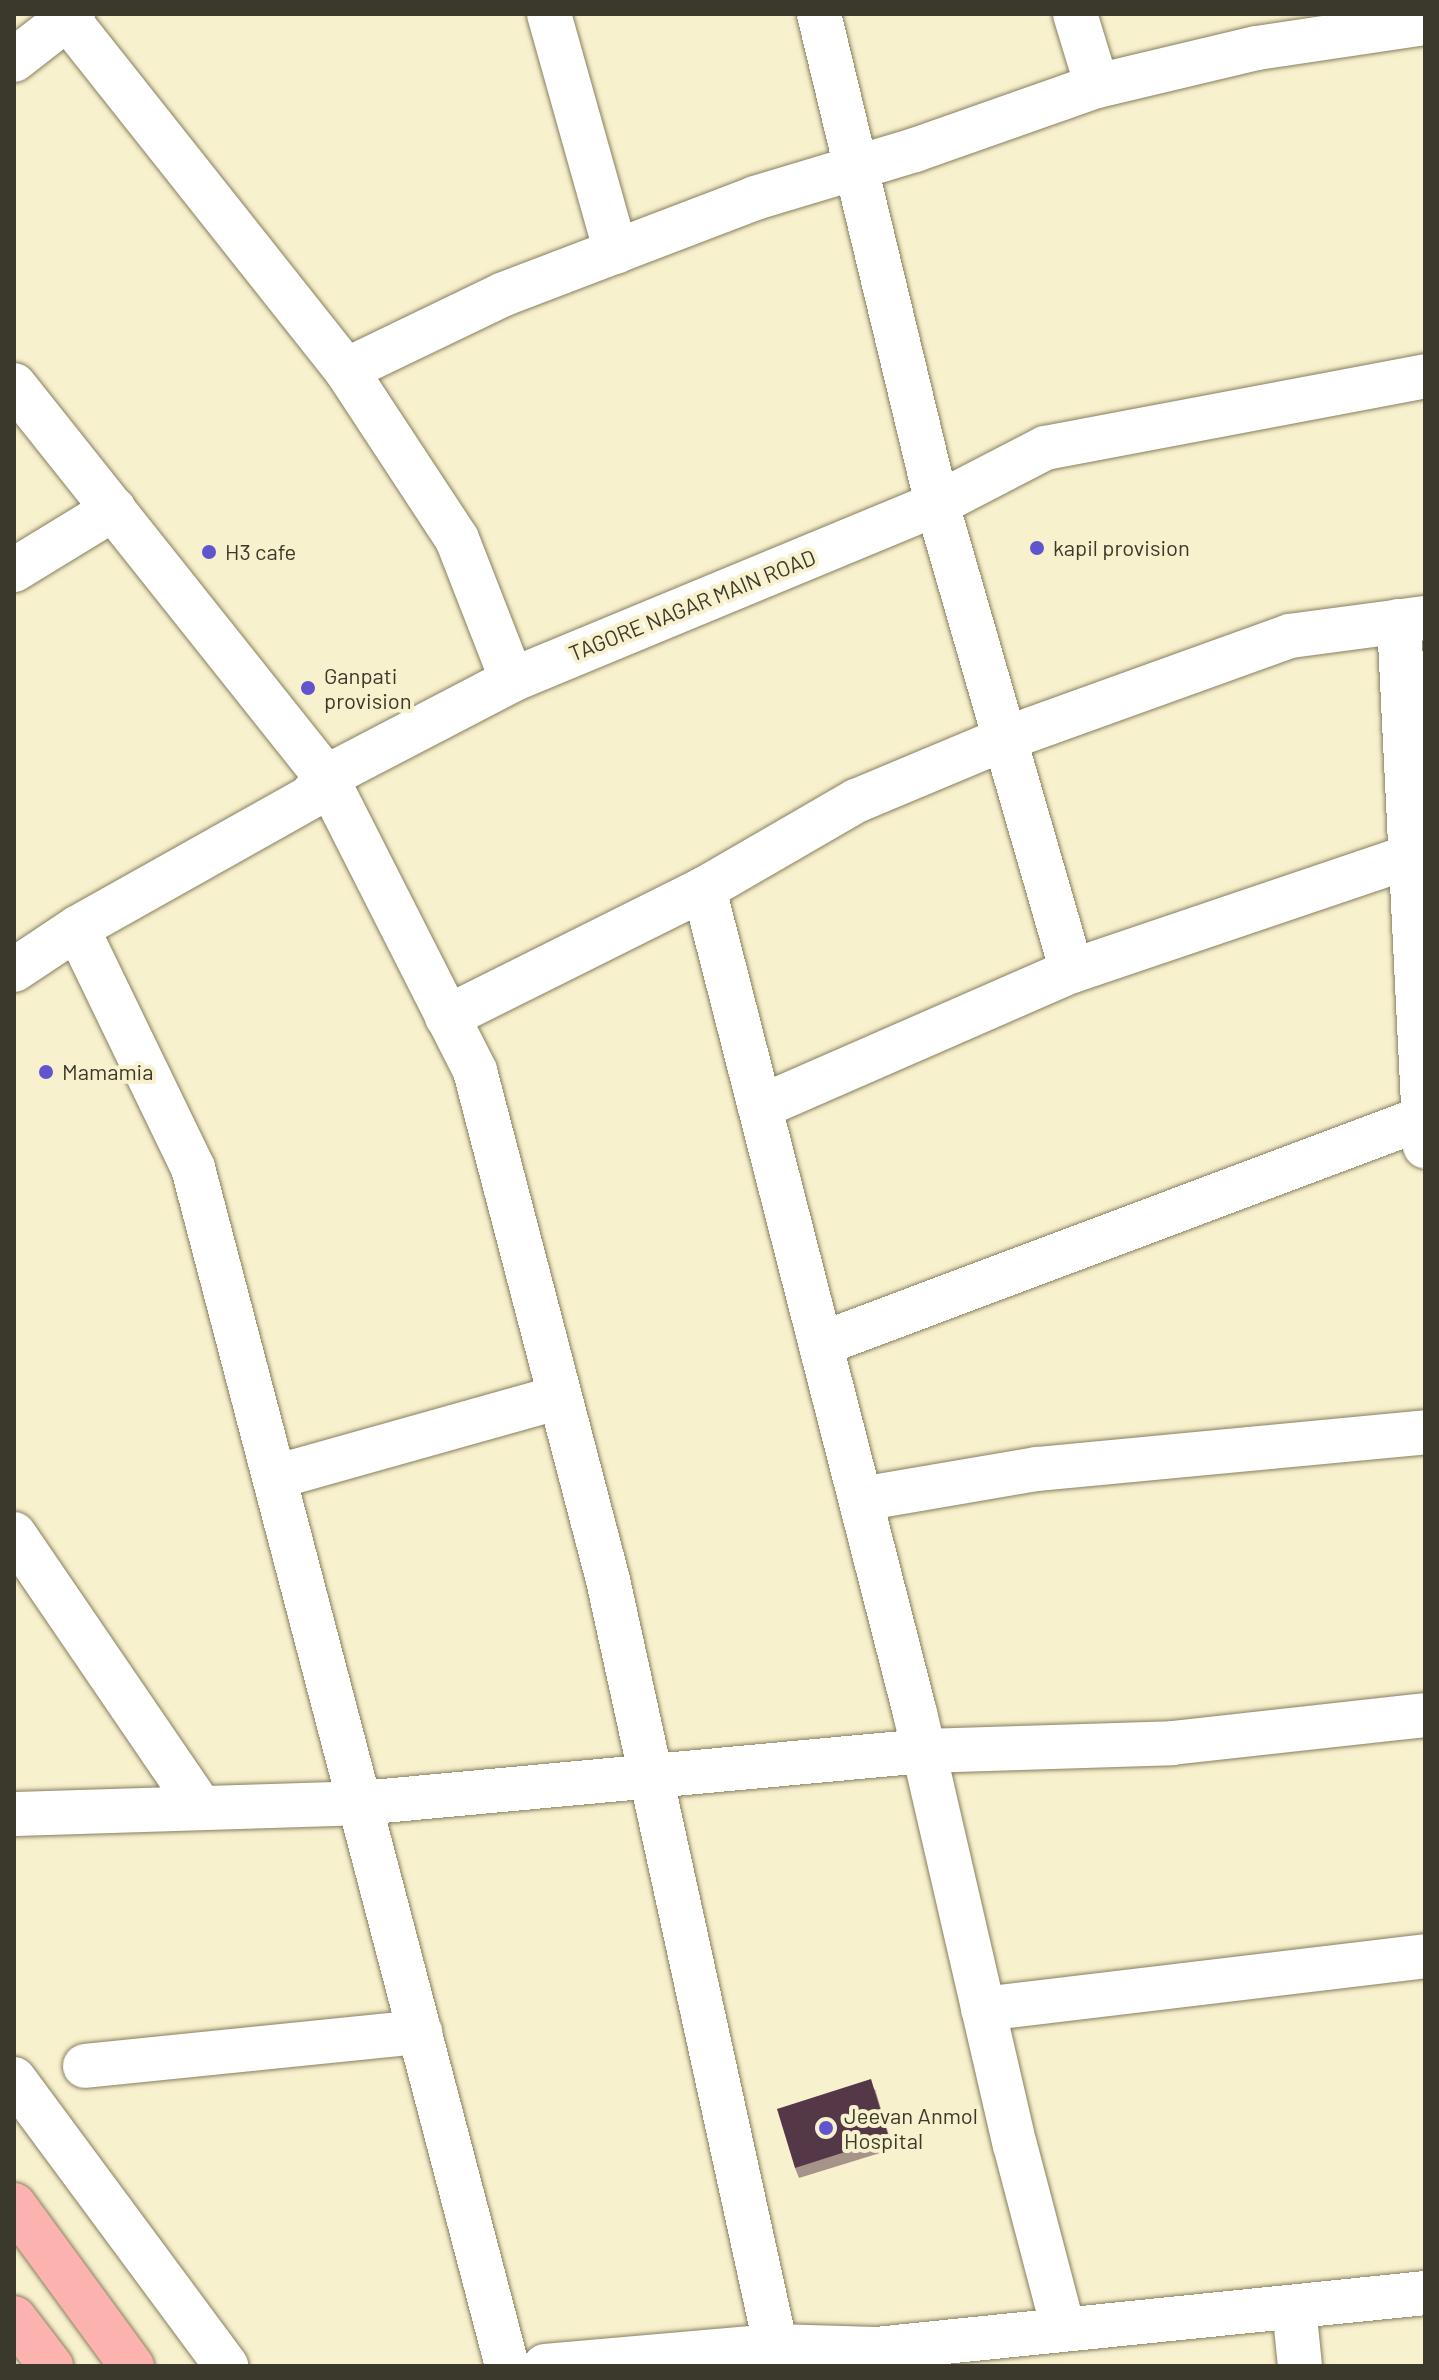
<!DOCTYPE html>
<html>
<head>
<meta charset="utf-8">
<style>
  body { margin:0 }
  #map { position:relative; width:1439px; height:2380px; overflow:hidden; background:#f8f1cd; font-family:Barlow,sans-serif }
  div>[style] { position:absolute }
  .roads { filter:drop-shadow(0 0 2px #867f5f) drop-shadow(0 0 2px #867f5f) }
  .street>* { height:44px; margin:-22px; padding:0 22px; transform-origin:22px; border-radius:22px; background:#fff }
  .secondary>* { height:44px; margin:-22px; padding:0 22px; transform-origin:22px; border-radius:22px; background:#fff }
  .highway>* { height:44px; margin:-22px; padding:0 22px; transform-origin:22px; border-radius:22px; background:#fcb3b0 }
  .wall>* { inset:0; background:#a6948a }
  .building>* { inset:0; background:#543848 }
  .dots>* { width:22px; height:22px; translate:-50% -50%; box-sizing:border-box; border:4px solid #f8f1cd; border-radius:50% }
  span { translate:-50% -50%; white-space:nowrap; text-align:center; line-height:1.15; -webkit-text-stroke:8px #f8f1cd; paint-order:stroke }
  .poi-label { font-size:22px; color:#3b392b }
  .left { translate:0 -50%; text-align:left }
  .street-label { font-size:22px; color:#3b392b }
  .frame { position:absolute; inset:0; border:16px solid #3b392b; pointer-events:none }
</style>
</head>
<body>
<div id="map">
  <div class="roads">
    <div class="street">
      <i style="left:549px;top:14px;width:247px;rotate:74.3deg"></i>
      <i style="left:819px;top:14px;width:504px;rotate:76.46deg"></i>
      <i style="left:937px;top:504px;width:486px;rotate:73.9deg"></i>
      <i style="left:1075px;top:14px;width:75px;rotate:73deg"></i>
      <i style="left:67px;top:18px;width:449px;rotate:51.6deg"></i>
      <i style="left:346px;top:370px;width:202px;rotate:56.7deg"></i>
      <i style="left:457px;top:539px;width:151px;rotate:68.7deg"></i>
      <i style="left:14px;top:60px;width:75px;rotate:-37.9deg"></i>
      <i style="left:346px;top:370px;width:175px;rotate:-25.7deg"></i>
      <i style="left:504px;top:294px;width:269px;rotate:-20.9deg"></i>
      <i style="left:755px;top:198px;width:167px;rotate:-16.7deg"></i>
      <i style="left:915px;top:150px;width:193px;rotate:-19.4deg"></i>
      <i style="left:1097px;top:86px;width:164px;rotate:-13.4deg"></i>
      <i style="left:1257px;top:48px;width:170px;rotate:-8.5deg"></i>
      <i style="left:14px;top:385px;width:501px;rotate:51.48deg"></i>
      <i style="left:326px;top:777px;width:330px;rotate:63.1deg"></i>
      <i style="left:475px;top:1071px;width:526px;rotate:75.36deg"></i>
      <i style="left:608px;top:1580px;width:805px;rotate:77.66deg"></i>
      <i style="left:14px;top:570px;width:117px;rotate:-31.4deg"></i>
      <i style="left:1399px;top:621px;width:526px;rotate:87.16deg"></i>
      <i style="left:704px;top:889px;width:851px;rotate:75.64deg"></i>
      <i style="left:915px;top:1713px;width:443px;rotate:77deg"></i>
      <i style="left:1015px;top:2145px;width:189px;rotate:75.3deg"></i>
      <i style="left:77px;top:928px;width:267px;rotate:64.2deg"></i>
      <i style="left:193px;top:1168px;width:1238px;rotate:75.31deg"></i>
      <i style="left:447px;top:1017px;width:287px;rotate:-26.5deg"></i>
      <i style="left:704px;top:889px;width:176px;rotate:-30.1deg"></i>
      <i style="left:856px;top:801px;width:160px;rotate:-22.7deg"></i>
      <i style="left:1004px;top:739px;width:304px;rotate:-19.8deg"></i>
      <i style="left:1290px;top:636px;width:136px;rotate:-7.6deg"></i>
      <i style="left:760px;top:1107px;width:340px;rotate:-23.6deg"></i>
      <i style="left:1072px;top:971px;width:358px;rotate:-18.7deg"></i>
      <i style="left:821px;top:1344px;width:643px;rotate:-20.58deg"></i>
      <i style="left:275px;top:1477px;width:296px;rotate:-15.7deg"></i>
      <i style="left:861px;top:1499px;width:179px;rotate:-9.7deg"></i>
      <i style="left:1037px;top:1469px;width:390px;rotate:-5.4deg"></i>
      <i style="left:14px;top:1534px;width:330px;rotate:55.7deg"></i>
      <i style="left:14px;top:1814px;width:347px;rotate:-1.8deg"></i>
      <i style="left:361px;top:1803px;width:565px;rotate:-5.28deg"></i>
      <i style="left:924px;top:1751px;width:248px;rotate:-1.8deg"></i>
      <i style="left:1172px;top:1743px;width:255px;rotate:-6.3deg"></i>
      <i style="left:983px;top:2009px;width:445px;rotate:-6.8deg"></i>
      <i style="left:85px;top:2066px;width:337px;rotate:-5.8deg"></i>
      <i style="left:1294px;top:2307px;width:59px;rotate:84.2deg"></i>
      <i style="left:545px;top:2366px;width:230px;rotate:-5deg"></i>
      <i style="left:774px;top:2346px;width:102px;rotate:1.7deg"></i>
      <i style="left:876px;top:2349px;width:552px;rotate:-5.82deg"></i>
    </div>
    <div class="secondary">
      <i style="left:14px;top:970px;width:76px;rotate:-33.7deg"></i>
      <i style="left:77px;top:928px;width:267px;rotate:-29.3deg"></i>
      <i style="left:310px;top:797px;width:26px;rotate:-51deg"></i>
      <i style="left:326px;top:777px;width:210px;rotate:-27.5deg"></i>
      <i style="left:512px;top:680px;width:460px;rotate:-22.5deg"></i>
      <i style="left:937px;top:504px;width:122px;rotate:-27.4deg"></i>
      <i style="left:1045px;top:448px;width:387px;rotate:-10.7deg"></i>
      <i style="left:14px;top:2079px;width:357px;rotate:53.5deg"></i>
    </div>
    <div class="highway">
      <i style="left:14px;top:2205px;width:200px;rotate:53.8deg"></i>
      <i style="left:14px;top:2318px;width:61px;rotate:52.4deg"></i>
    </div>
  </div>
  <div class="wall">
    <i style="clip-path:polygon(875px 2089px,893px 2149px,799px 2178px,795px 2168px)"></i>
  </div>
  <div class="building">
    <i style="clip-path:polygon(871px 2079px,889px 2138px,795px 2168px,777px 2109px)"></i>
  </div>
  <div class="dots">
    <i style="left:1037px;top:548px;background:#6155ce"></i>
    <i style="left:209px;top:552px;background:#6155ce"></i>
    <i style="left:308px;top:688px;background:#6155ce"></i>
    <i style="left:46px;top:1072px;background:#6155ce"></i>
    <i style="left:826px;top:2128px;background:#6155ce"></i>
  </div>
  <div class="poi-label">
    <span class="left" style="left:1053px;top:548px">kapil provision</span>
    <span class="left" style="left:225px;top:552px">H3 cafe</span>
    <span class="left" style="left:324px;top:688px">Ganpati<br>provision</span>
    <span class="left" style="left:62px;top:1072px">Mamamia</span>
    <span class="left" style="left:844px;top:2128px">Jeevan Anmol<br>Hospital</span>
  </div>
  <div class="street-label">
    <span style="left:692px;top:605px;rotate:-22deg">TAGORE NAGAR MAIN ROAD</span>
  </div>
  <div class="frame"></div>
</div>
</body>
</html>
